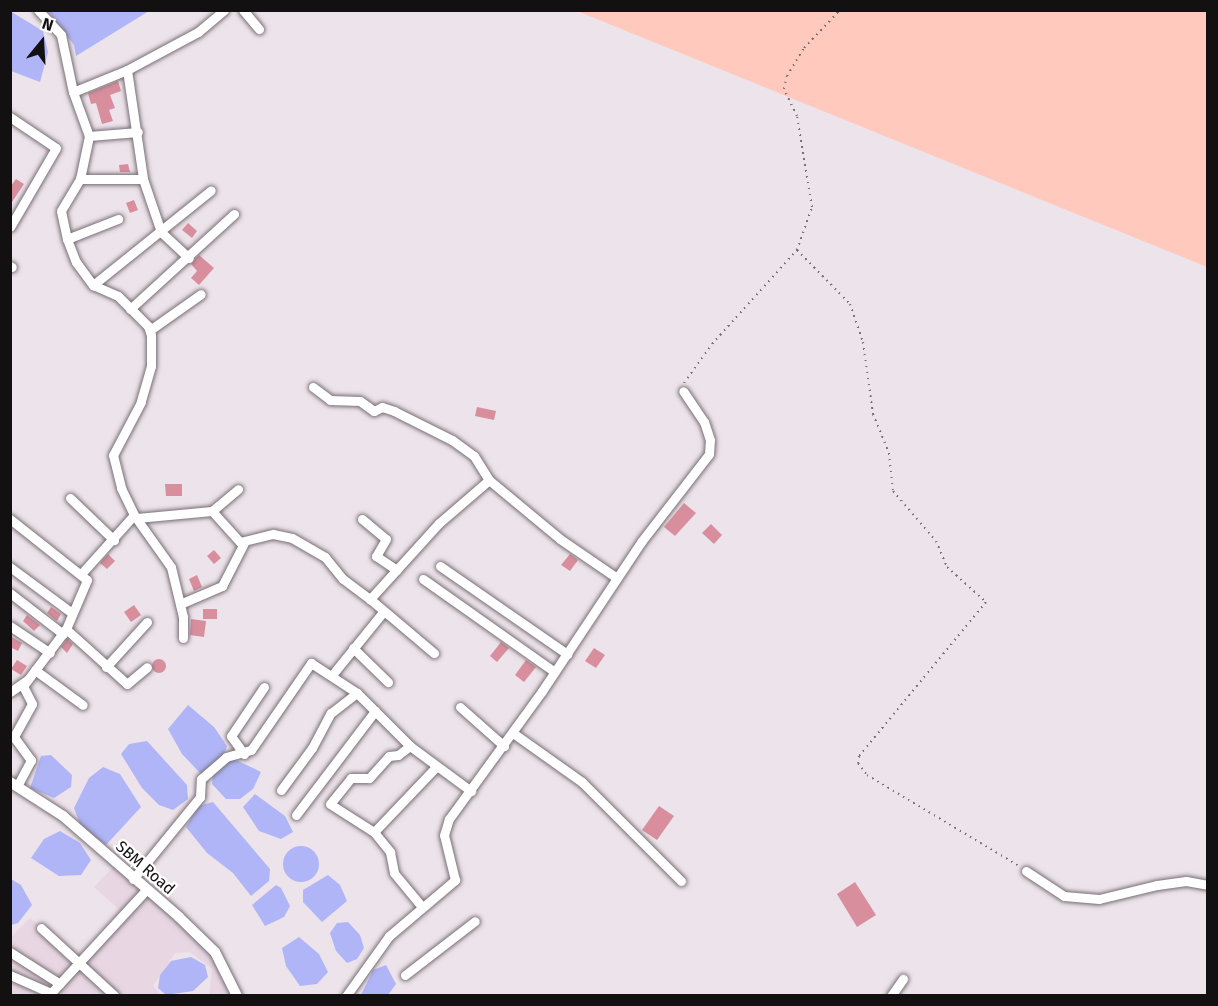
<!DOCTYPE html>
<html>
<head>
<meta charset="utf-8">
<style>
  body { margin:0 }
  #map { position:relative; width:1218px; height:1006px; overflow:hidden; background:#ede3ea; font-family:"Fira Sans",sans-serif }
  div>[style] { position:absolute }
  .built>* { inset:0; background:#e8d7e3 }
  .green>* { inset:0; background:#ffcabd }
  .water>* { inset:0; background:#b0b5f7 }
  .round { border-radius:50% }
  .building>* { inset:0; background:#d98e9e }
  .path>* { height:2px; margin-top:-1px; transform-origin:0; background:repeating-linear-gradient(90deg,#766f74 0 1.5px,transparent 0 6px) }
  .roads { filter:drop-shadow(0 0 2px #776f75) drop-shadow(0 0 2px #776f75) }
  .minor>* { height:9px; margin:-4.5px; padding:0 4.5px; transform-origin:4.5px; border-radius:4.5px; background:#fff }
  .tertiary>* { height:10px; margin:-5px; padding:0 5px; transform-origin:5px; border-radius:5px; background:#fff }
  span { translate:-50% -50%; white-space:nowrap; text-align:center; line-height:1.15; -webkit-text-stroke:4.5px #fff; paint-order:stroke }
  .street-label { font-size:16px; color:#131012 }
  .frame { position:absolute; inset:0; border:12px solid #131012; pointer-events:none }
  .north { position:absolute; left:12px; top:12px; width:60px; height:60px; -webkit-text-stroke:4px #fff; paint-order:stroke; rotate:18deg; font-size:16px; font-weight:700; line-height:24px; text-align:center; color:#131012 }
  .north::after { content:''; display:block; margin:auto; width:21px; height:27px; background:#131012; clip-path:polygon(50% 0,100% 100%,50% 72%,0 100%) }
</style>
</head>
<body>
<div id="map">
  <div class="built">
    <i style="clip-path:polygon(115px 865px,211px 950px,232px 995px,209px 995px,212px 969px,190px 952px,175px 953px,153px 986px,161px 995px,11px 996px,11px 937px,30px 918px,83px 960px,125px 915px,94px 887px)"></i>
  </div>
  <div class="green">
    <i style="clip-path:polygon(577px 11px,1207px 11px,1207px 267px)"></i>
  </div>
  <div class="water">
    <i style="clip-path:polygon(10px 11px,43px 31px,48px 52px,40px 82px,11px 71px)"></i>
    <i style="clip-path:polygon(48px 11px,149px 11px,76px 56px,74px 45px)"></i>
    <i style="clip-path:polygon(188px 705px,214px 727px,227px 746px,222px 761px,201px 774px,182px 754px,168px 729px)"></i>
    <i style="clip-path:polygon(147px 741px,187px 785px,188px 799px,173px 810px,159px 805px,142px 788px,121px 754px,129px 744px)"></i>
    <i style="clip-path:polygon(51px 755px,72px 775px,71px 787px,54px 798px,30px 788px,41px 756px)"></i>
    <i style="clip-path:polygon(230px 757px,261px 772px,253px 789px,240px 799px,226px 799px,212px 784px,213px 774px)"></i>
    <i style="clip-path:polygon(103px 767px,120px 774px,141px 807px,106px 845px,81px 827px,74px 808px,89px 778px)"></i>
    <i style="clip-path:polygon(255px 794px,285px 816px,293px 832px,281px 839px,259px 831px,243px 807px)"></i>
    <i style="clip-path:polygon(213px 802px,270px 869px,269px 881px,251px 896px,233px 873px,207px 853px,186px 827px,198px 806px)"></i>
    <i style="clip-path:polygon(60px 831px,80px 843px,91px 860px,81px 875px,59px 876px,31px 858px,44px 839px)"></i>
    <i class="round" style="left:283px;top:846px;width:36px;height:36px"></i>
    <i style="clip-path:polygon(328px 875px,340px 885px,347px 901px,322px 922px,303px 902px,303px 890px)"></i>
    <i style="clip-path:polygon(11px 879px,21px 885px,32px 905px,18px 923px,11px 925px)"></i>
    <i style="clip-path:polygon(276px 885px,281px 888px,290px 906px,284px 917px,265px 926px,252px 905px)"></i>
    <i style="clip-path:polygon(348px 922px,360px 935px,364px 948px,357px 959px,347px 963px,336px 951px,330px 933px,337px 923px)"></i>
    <i style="clip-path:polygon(299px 937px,319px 954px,328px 972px,317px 984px,300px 986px,286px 966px,282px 948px)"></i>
    <i style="clip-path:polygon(191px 957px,205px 965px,208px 977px,193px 991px,166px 995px,158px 988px,160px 975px,171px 961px)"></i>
    <i style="clip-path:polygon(386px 965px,396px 984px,388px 995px,361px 995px,373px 970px)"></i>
  </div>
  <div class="building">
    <i style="clip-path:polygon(118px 81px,121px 91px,110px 95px,115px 108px,109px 110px,113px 121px,102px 124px,96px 103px,91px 104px,88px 93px)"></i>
    <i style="clip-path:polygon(128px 164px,130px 172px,120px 172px,119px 165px)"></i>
    <i style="clip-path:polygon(16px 179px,24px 184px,10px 205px,10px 187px)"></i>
    <i style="clip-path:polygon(134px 200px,138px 210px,130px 213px,126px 203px)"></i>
    <i style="clip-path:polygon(188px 223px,197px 231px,192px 238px,182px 230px)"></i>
    <i style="clip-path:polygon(199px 255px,214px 268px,199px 285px,191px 278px,197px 271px,191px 264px)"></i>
    <i style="clip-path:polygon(477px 407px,496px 411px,494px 420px,475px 416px)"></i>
    <i style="clip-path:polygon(165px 484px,182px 484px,182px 496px,166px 496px)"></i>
    <i style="clip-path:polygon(684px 503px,696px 513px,675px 536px,664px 527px)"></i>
    <i style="clip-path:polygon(711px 524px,722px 535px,714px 544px,702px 533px)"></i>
    <i style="clip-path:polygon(214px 550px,221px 558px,214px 564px,207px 556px)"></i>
    <i style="clip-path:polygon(108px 554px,115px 561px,107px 569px,100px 563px)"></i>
    <i style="clip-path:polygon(570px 554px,578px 560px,570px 571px,561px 565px)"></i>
    <i style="clip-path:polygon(197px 575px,202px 587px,194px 591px,189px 579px)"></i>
    <i style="clip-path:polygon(134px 605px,141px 615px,131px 622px,124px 612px)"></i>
    <i style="clip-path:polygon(51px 607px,61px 614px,57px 621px,47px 613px)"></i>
    <i style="clip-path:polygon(203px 609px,217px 609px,217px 619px,203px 619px)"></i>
    <i style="clip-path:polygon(27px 615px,40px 625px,34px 631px,23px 621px)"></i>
    <i style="clip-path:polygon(191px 619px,206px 621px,204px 637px,190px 635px)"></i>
    <i style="clip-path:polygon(10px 636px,22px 643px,18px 651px,10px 647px)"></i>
    <i style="clip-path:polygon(67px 639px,73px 644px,67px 653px,61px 647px)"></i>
    <i style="clip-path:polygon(501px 642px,509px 648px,497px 662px,490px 656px)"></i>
    <i style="clip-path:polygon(594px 648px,605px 655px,596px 668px,585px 661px)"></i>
    <i class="round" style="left:152px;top:659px;width:14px;height:14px"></i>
    <i style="clip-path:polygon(17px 660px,27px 666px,21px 675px,11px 669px)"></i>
    <i style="clip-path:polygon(526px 660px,536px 667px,524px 682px,515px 675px)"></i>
    <i style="clip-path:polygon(659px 806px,674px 816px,657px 840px,642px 830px)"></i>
    <i style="clip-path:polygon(855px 882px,876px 915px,857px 927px,837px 894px)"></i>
  </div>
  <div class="path">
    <i style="left:797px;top:250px;width:76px;rotate:45.5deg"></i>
    <i style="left:850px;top:304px;width:40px;rotate:71.1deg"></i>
    <i style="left:863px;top:342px;width:73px;rotate:82.1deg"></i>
    <i style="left:873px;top:414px;width:42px;rotate:67.7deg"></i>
    <i style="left:889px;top:453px;width:38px;rotate:84deg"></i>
    <i style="left:893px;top:491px;width:66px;rotate:49.3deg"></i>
    <i style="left:936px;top:541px;width:28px;rotate:67deg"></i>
    <i style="left:947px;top:567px;width:52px;rotate:41.9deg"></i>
    <i style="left:986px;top:602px;width:200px;rotate:129.5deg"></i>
    <i style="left:859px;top:756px;width:7px;rotate:98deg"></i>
    <i style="left:858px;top:763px;width:15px;rotate:53deg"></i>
    <i style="left:867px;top:775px;width:177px;rotate:30.9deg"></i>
    <i style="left:684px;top:383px;width:48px;rotate:-54.3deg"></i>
    <i style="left:712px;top:344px;width:127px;rotate:-47.9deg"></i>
    <i style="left:797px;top:250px;width:46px;rotate:-70.8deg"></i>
    <i style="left:812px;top:207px;width:92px;rotate:-99.4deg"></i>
    <i style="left:797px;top:116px;width:30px;rotate:-116deg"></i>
    <i style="left:784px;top:89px;width:13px;rotate:-77deg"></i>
    <i style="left:787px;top:76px;width:33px;rotate:-59deg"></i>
    <i style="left:804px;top:48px;width:52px;rotate:-46.5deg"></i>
  </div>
  <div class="roads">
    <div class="minor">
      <i style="left:38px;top:10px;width:34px;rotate:47deg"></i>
      <i style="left:61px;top:35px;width:58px;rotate:78.1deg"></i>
      <i style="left:73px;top:92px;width:47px;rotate:70deg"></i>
      <i style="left:89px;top:136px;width:44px;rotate:101.8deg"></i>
      <i style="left:80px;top:179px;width:37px;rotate:121deg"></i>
      <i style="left:61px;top:211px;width:29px;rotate:78deg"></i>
      <i style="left:67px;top:239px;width:25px;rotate:69deg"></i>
      <i style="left:76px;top:262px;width:29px;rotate:54deg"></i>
      <i style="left:93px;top:285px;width:27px;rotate:24deg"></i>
      <i style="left:118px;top:296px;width:42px;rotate:45deg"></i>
      <i style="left:148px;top:326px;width:9px;rotate:72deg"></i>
      <i style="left:151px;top:335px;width:31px;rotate:90deg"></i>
      <i style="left:151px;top:366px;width:37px;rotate:106deg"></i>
      <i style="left:141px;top:402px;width:60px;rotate:117.8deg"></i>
      <i style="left:113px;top:455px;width:34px;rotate:76deg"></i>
      <i style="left:121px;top:488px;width:30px;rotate:64deg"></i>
      <i style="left:134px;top:515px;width:64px;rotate:54.6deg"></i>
      <i style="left:171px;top:567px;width:51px;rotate:76.5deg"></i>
      <i style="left:183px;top:617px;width:21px;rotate:90deg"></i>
      <i style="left:243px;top:10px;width:25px;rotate:50deg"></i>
      <i style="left:127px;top:70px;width:110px;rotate:81.6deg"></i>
      <i style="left:143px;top:179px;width:56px;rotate:71.2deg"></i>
      <i style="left:161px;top:232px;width:38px;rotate:43deg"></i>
      <i style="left:73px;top:92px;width:58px;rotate:-22.2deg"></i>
      <i style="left:127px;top:70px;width:81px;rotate:-28.2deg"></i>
      <i style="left:198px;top:32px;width:34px;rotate:-40deg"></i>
      <i style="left:10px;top:117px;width:55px;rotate:34deg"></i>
      <i style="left:56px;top:148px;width:91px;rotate:120.2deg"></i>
      <i style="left:89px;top:136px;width:49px;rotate:-4.7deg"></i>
      <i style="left:80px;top:179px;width:63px"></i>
      <i style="left:67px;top:239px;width:55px;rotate:-21.4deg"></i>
      <i style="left:10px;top:266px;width:2px;rotate:27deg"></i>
      <i style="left:93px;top:285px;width:151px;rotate:-38.8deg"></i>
      <i style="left:130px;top:309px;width:141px;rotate:-42.4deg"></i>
      <i style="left:150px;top:330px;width:62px;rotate:-35.2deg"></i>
      <i style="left:313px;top:387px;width:21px;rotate:37deg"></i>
      <i style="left:330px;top:400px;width:30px;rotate:2deg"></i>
      <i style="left:360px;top:401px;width:17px;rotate:36deg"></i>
      <i style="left:374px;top:411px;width:9px;rotate:-27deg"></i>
      <i style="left:382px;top:407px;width:13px;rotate:18deg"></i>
      <i style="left:394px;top:411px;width:65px;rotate:26.6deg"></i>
      <i style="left:452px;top:440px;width:27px;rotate:36deg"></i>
      <i style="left:474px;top:456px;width:28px;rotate:58deg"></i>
      <i style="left:489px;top:480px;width:66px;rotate:139.3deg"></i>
      <i style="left:439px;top:523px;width:103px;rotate:132.2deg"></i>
      <i style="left:370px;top:599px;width:84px;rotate:40.2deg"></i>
      <i style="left:489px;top:480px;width:92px;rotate:39.7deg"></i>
      <i style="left:560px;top:539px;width:69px;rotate:34.4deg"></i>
      <i style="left:70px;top:498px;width:61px;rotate:43.7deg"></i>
      <i style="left:212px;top:511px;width:42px;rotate:47.9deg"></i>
      <i style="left:240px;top:542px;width:34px;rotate:-14deg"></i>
      <i style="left:273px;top:534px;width:19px;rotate:12deg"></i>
      <i style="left:292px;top:538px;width:38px;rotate:30deg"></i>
      <i style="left:325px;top:557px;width:28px;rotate:51deg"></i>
      <i style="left:343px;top:579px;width:34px;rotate:37deg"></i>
      <i style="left:137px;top:518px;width:75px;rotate:-5.3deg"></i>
      <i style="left:212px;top:511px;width:34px;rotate:-40deg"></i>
      <i style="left:10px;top:519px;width:98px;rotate:38.4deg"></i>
      <i style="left:87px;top:580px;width:53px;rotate:113.2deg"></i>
      <i style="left:66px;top:629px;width:71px;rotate:127deg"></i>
      <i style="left:23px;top:686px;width:20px;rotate:63deg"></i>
      <i style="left:32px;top:704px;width:38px;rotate:119deg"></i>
      <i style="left:14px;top:737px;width:29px;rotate:54deg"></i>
      <i style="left:31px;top:760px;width:30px;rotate:118deg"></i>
      <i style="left:362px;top:519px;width:31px;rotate:40deg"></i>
      <i style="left:386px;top:539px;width:20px;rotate:120deg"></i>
      <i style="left:376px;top:556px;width:25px;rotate:34deg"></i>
      <i style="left:440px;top:566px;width:155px;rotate:34.7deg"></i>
      <i style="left:10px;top:567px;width:77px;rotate:36.6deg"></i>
      <i style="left:81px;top:574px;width:79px;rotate:-48.1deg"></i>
      <i style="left:423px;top:579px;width:161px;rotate:35.2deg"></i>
      <i style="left:10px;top:593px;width:67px;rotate:37.7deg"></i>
      <i style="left:180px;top:604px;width:46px;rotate:-23.2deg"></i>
      <i style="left:222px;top:586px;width:48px;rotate:-62.9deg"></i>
      <i style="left:10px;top:626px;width:48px;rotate:34deg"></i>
      <i style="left:66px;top:629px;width:82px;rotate:42deg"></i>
      <i style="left:127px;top:684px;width:26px;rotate:-40deg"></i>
      <i style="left:353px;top:648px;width:49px;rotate:44.2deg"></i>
      <i style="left:106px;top:667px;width:61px;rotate:-47.7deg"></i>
      <i style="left:35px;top:670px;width:59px;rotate:36.1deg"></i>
      <i style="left:332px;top:675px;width:81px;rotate:-51deg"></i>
      <i style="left:10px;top:692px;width:21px;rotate:-35deg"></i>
      <i style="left:460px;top:707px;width:59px;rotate:41.6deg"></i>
      <i style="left:513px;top:733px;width:85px;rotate:35.4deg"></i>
      <i style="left:582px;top:782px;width:140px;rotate:45deg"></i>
      <i style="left:410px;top:746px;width:15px;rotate:143deg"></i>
      <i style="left:398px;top:755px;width:9px;rotate:174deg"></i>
      <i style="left:389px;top:756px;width:30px;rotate:132deg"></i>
      <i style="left:369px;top:778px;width:18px;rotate:180deg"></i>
      <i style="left:351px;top:778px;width:33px;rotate:129deg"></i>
      <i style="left:330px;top:804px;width:52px;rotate:32.5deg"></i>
      <i style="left:374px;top:832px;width:26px;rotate:51deg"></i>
      <i style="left:390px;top:852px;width:21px;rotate:79deg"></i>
      <i style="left:394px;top:873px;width:44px;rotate:50.5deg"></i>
      <i style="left:244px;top:754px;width:22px;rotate:-126deg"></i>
      <i style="left:231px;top:736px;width:59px;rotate:-56deg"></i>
      <i style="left:281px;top:790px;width:52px;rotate:-53.6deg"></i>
      <i style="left:312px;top:748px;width:40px;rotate:-62deg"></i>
      <i style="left:331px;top:713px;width:33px;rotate:-38deg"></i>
      <i style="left:296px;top:815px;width:131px;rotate:-52.8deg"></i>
      <i style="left:374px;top:832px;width:90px;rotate:-46.4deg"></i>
      <i style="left:1026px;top:871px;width:45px;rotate:33.3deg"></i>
      <i style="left:1064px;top:896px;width:35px;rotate:5deg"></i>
      <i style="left:1099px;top:899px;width:60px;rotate:-13.6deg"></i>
      <i style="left:1157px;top:885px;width:29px;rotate:-8deg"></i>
      <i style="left:1186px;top:881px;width:22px;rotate:10deg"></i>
      <i style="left:133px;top:879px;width:106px;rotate:-50.7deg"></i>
      <i style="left:200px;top:797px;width:18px;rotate:-87deg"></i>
      <i style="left:201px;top:779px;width:33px;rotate:-41deg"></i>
      <i style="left:226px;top:757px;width:26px;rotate:-16deg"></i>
      <i style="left:251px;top:750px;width:106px;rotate:-55.4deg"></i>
      <i style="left:311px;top:663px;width:55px;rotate:33.1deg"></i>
      <i style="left:357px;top:693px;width:75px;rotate:45deg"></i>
      <i style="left:410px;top:746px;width:76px;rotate:36.4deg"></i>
      <i style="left:41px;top:928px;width:100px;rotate:42.6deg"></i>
      <i style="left:10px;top:952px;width:59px;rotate:32.6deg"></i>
      <i style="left:10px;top:975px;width:45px;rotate:23.7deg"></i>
      <i style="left:51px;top:993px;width:140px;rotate:-47.3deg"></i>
      <i style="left:405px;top:975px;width:88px;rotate:-37.6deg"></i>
      <i style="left:346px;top:996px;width:74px;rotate:-54.4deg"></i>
      <i style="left:389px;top:936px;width:87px;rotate:-40.3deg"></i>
      <i style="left:455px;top:880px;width:46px;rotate:-103.7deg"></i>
      <i style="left:444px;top:835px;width:17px;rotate:-73deg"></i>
      <i style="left:449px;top:819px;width:158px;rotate:-54deg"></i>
      <i style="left:542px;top:691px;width:179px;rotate:-56.4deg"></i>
      <i style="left:641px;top:542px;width:111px;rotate:-52.3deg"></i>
      <i style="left:709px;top:454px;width:14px;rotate:-86deg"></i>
      <i style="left:710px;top:440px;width:19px;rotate:-108deg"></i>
      <i style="left:704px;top:422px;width:37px;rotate:-124deg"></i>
      <i style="left:891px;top:996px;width:21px;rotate:-55deg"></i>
    </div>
    <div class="tertiary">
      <i style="left:10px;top:782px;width:63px;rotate:32.7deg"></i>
      <i style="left:63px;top:816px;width:154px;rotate:41deg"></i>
      <i style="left:179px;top:917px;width:50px;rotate:44.2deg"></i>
      <i style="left:215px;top:952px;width:49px;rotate:63.4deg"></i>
    </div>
  </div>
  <div class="street-label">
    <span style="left:145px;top:868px;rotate:41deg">SBM Road</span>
  </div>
  <div class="frame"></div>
  <div class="north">N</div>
</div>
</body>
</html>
